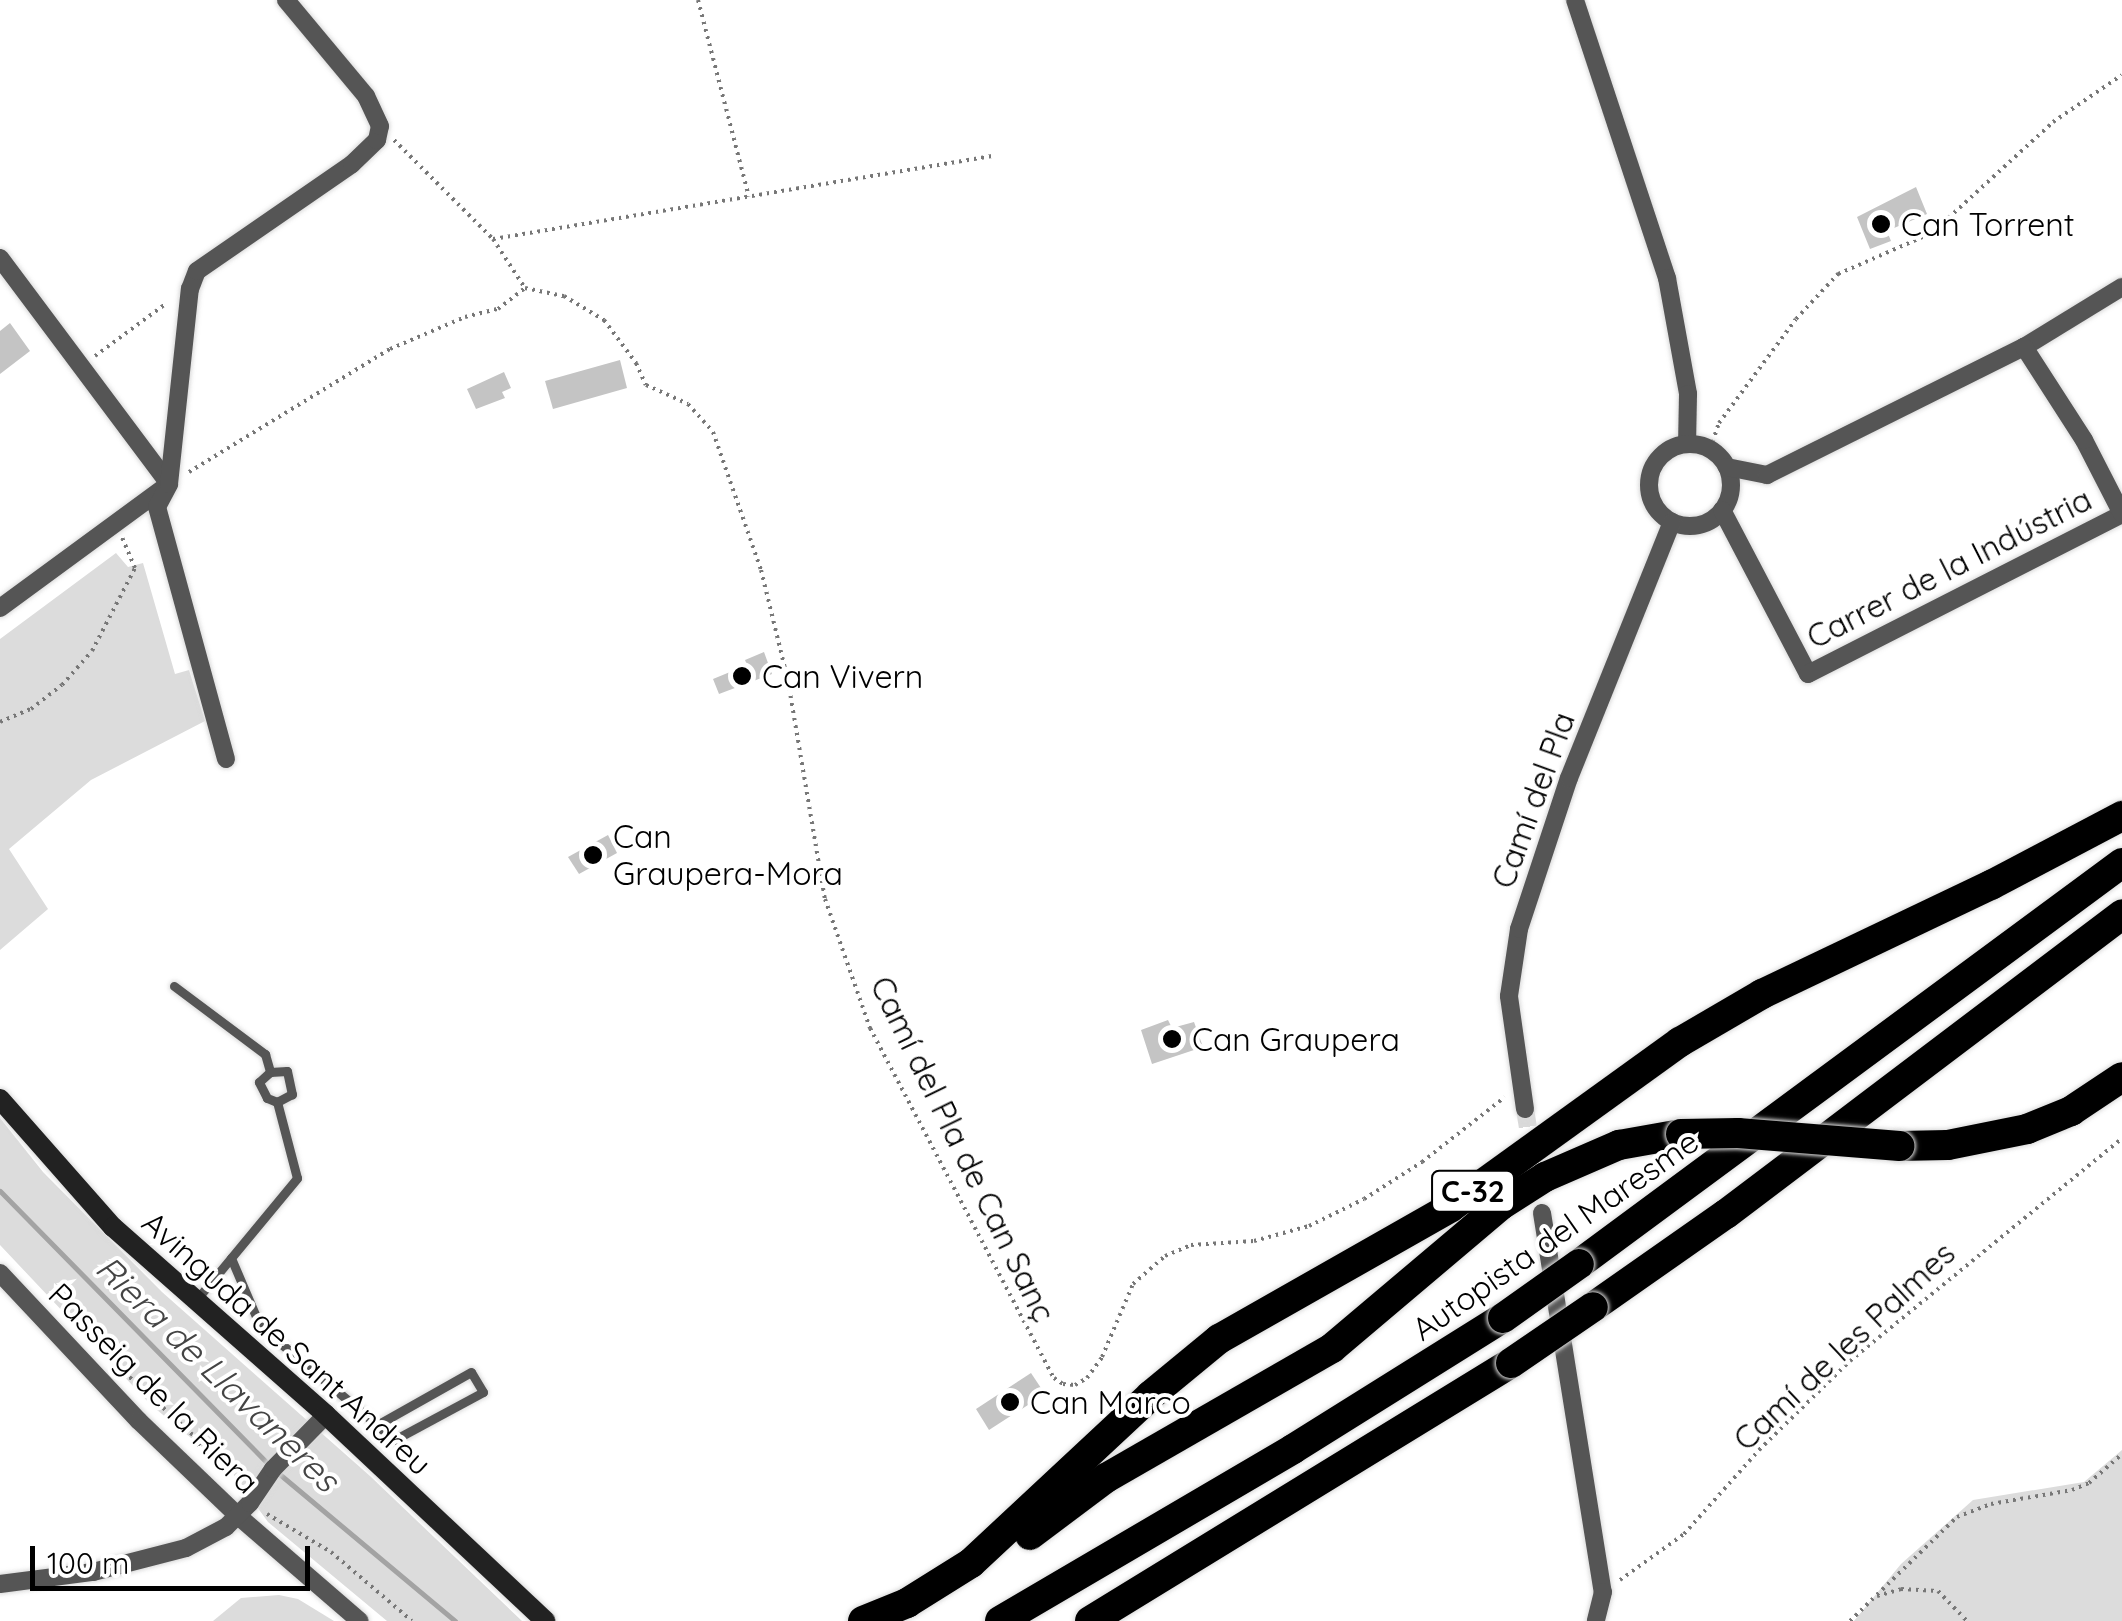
<!DOCTYPE html>
<html>
<head>
<meta charset="utf-8">
<style>
  body { margin:0 }
  #map { position:relative; width:2122px; height:1621px; overflow:hidden; background:#fff; font-family:Quicksand,sans-serif }
  div>[style] { position:absolute }
  .green>* { inset:0; background:#dcdcdc }
  .stream>* { height:5px; margin:-2.5px; padding:0 2.5px; transform-origin:2.5px; border-radius:2.5px; background:#a3a3a3 }
  .building>* { inset:0; background:#c4c4c4 }
  .street-tunnel>* { height:18px; margin-top:-9px; transform-origin:0; background:repeating-linear-gradient(90deg,#d9d9d9 0 18px,transparent 0 27px) }
  .path>* { height:4px; margin-top:-2px; transform-origin:0; background:repeating-linear-gradient(90deg,#777 0 2.5px,transparent 0 7.5px) }
  .roads { filter:drop-shadow(0 0 2px #dbdbdb) drop-shadow(0 0 2px #dbdbdb) }
  .lane>* { height:9px; margin:-4.5px; padding:0 4.5px; transform-origin:4.5px; border-radius:4.5px; background:#555 }
  .street>* { height:18px; margin:-9px; padding:0 9px; transform-origin:9px; border-radius:9px; background:#555 }
  .street>.ring { margin:-9px; padding:0; box-sizing:content-box; background:none; border:18px solid #555; border-radius:50% }
  .secondary>* { height:20px; margin:-10px; padding:0 10px; transform-origin:10px; border-radius:10px; background:#222 }
  .highway>* { height:30px; margin:-15px; padding:0 15px; transform-origin:15px; border-radius:15px; background:#000 }
  .bridges { filter:drop-shadow(0 0 2px #dbdbdb) drop-shadow(0 0 2px #dbdbdb) }
  .highway-bridge>* { height:30px; margin:-15px; padding:0 15px; transform-origin:15px; border-radius:15px; background:#000 }
  .dots>* { width:28px; height:28px; translate:-50% -50%; box-sizing:border-box; border:5px solid #fff; border-radius:50% }
  span { translate:-50% -50%; white-space:nowrap; text-align:center; line-height:1.15; -webkit-text-stroke:8px #fff; paint-order:stroke }
  .shield-label span { padding:2px 8px; background:#fff; border:2px solid; border-radius:8px; -webkit-text-stroke-width:0 }
  .shield-label { font-size:30px; color:#000; font-weight:700 }
  .poi-label { font-size:32px; color:#000 }
  .left { translate:0 -50%; text-align:left }
  .street-label { font-size:32px; color:#000 }
  .water-label { font-size:35px; color:#444; font-style:italic }
  .scale { position:absolute; left:30px; top:1546px; width:280px; height:45px; box-sizing:border-box; border:5px solid #000; border-top:0; padding-left:12px; font-size:30px; line-height:35px; white-space:nowrap; color:#000; -webkit-text-stroke:8px #fff; paint-order:stroke }
</style>
</head>
<body>
<div id="map">
  <div class="green">
    <i style="clip-path:polygon(116px 553px,128px 567px,143px 563px,175px 674px,189px 670px,205px 721px,91px 780px,9px 849px,48px 909px,0 950px,0 639px)"></i>
    <i style="clip-path:polygon(0 1118px,43px 1172px,162px 1292px,370px 1476px,522px 1621px,387px 1621px,268px 1522px,230px 1470px,151px 1405px,0 1245px)"></i>
    <i style="clip-path:polygon(2122px 1450px,2122px 1621px,1854px 1621px,1901px 1564px,1973px 1500px,2084px 1482px)"></i>
    <i style="clip-path:polygon(279px 1595px,298px 1599px,334px 1621px,213px 1621px,241px 1598px)"></i>
  </div>
  <div class="stream">
    <i style="left:0;top:1191px;width:384px;rotate:45.5deg"></i>
    <i style="left:277px;top:1472px;width:232px;rotate:39.9deg"></i>
  </div>
  <div class="building">
    <i style="clip-path:polygon(1916px 187px,1927px 214px,1887px 231px,1891px 241px,1870px 249px,1857px 217px)"></i>
    <i style="clip-path:polygon(10px 323px,30px 351px,0 374px,0 331px)"></i>
    <i style="clip-path:polygon(620px 360px,627px 388px,553px 409px,545px 381px)"></i>
    <i style="clip-path:polygon(504px 372px,511px 388px,502px 392px,505px 398px,476px 409px,467px 389px)"></i>
    <i style="clip-path:polygon(764px 652px,772px 674px,719px 694px,713px 679px,747px 665px,745px 660px)"></i>
    <i style="clip-path:polygon(608px 835px,617px 853px,579px 874px,568px 857px)"></i>
    <i style="clip-path:polygon(1168px 1020px,1172px 1028px,1194px 1022px,1203px 1047px,1152px 1064px,1141px 1030px)"></i>
    <i style="clip-path:polygon(1031px 1373px,1045px 1394px,989px 1430px,976px 1409px)"></i>
  </div>
  <div class="street-tunnel">
    <i style="left:1525px;top:1109px;width:45px;rotate:81deg"></i>
  </div>
  <div class="path">
    <i style="left:698px;top:0;width:203px;rotate:75.5deg"></i>
    <i style="left:394px;top:140px;width:140px;rotate:45deg"></i>
    <i style="left:493px;top:239px;width:506px;rotate:-9.44deg"></i>
    <i style="left:493px;top:239px;width:59px;rotate:56.9deg"></i>
    <i style="left:525px;top:288px;width:40px;rotate:12deg"></i>
    <i style="left:564px;top:296px;width:47px;rotate:31deg"></i>
    <i style="left:604px;top:320px;width:54px;rotate:53.3deg"></i>
    <i style="left:636px;top:363px;width:24px;rotate:66deg"></i>
    <i style="left:646px;top:385px;width:46px;rotate:24.3deg"></i>
    <i style="left:688px;top:404px;width:38px;rotate:48deg"></i>
    <i style="left:713px;top:432px;width:146px;rotate:70.8deg"></i>
    <i style="left:761px;top:570px;width:114px;rotate:76.3deg"></i>
    <i style="left:788px;top:681px;width:221px;rotate:80.4deg"></i>
    <i style="left:825px;top:899px;width:137px;rotate:70.8deg"></i>
    <i style="left:870px;top:1028px;width:395px;rotate:62.3deg"></i>
    <i style="left:1054px;top:1378px;width:11px;rotate:34deg"></i>
    <i style="left:1063px;top:1384px;width:12px;rotate:5deg"></i>
    <i style="left:1075px;top:1385px;width:14px;rotate:-30deg"></i>
    <i style="left:1087px;top:1378px;width:26px;rotate:-54deg"></i>
    <i style="left:1102px;top:1357px;width:79px;rotate:-67deg"></i>
    <i style="left:1133px;top:1284px;width:43px;rotate:-41.2deg"></i>
    <i style="left:1165px;top:1256px;width:28px;rotate:-23deg"></i>
    <i style="left:1191px;top:1245px;width:63px;rotate:-3.6deg"></i>
    <i style="left:1254px;top:1241px;width:57px;rotate:-15.3deg"></i>
    <i style="left:1309px;top:1226px;width:61px;rotate:-26.1deg"></i>
    <i style="left:1364px;top:1199px;width:69px;rotate:-32.5deg"></i>
    <i style="left:1422px;top:1162px;width:105px;rotate:-38.1deg"></i>
    <i style="left:95px;top:356px;width:89px;rotate:-36.4deg"></i>
    <i style="left:1710px;top:449px;width:28px;rotate:-71deg"></i>
    <i style="left:1719px;top:423px;width:129px;rotate:-53.5deg"></i>
    <i style="left:1796px;top:319px;width:62px;rotate:-47deg"></i>
    <i style="left:1838px;top:274px;width:103px;rotate:-23.6deg"></i>
    <i style="left:1932px;top:233px;width:164px;rotate:-42.5deg"></i>
    <i style="left:2053px;top:122px;width:83px;rotate:-34.3deg"></i>
    <i style="left:189px;top:472px;width:236px;rotate:-31.5deg"></i>
    <i style="left:390px;top:349px;width:82px;rotate:-23.1deg"></i>
    <i style="left:465px;top:317px;width:34px;rotate:-14deg"></i>
    <i style="left:498px;top:309px;width:34px;rotate:-38deg"></i>
    <i style="left:0;top:722px;width:34px;rotate:-23deg"></i>
    <i style="left:31px;top:709px;width:39px;rotate:-38deg"></i>
    <i style="left:62px;top:685px;width:45px;rotate:-48.6deg"></i>
    <i style="left:92px;top:651px;width:93px;rotate:-62.6deg"></i>
    <i style="left:135px;top:568px;width:33px;rotate:-113deg"></i>
    <i style="left:102px;top:1352px;width:126px;rotate:42.4deg"></i>
    <i style="left:195px;top:1437px;width:13px;rotate:63deg"></i>
    <i style="left:201px;top:1449px;width:49px;rotate:44.2deg"></i>
    <i style="left:267px;top:1514px;width:74px;rotate:30.7deg"></i>
    <i style="left:331px;top:1552px;width:106px;rotate:40.4deg"></i>
    <i style="left:1620px;top:1580px;width:79px;rotate:-35.7deg"></i>
    <i style="left:1684px;top:1534px;width:113px;rotate:-48.2deg"></i>
    <i style="left:1759px;top:1450px;width:127px;rotate:-44.4deg"></i>
    <i style="left:1850px;top:1361px;width:352px;rotate:-39.3deg"></i>
    <i style="left:1877px;top:1596px;width:25px;rotate:-16deg"></i>
    <i style="left:1901px;top:1589px;width:37px;rotate:3deg"></i>
    <i style="left:1938px;top:1591px;width:42px;rotate:46deg"></i>
    <i style="left:1850px;top:1621px;width:149px;rotate:-44.2deg"></i>
    <i style="left:1957px;top:1517px;width:36px;rotate:-21deg"></i>
    <i style="left:1991px;top:1504px;width:82px;rotate:-9.8deg"></i>
    <i style="left:2072px;top:1490px;width:18px;rotate:-22deg"></i>
    <i style="left:2089px;top:1483px;width:44px;rotate:-41.3deg"></i>
  </div>
  <div class="roads">
    <div class="lane">
      <i style="left:174px;top:986px;width:114px;rotate:36.8deg"></i>
      <i style="left:265px;top:1054px;width:19px;rotate:74deg"></i>
      <i style="left:231px;top:1258px;width:74px;rotate:66.9deg"></i>
      <i style="left:260px;top:1326px;width:153px;rotate:40.2deg"></i>
      <i style="left:377px;top:1425px;width:23px;rotate:41deg"></i>
      <i style="left:394px;top:1440px;width:101px;rotate:-28.3deg"></i>
      <i style="left:483px;top:1392px;width:23px;rotate:-121deg"></i>
      <i style="left:471px;top:1372px;width:108px;rotate:150.6deg"></i>
      <i style="left:197px;top:1299px;width:157px;rotate:-50.4deg"></i>
      <i style="left:297px;top:1178px;width:79px;rotate:-104.7deg"></i>
      <i style="left:277px;top:1102px;width:11px;rotate:-158deg"></i>
      <i style="left:267px;top:1098px;width:18px;rotate:-117deg"></i>
      <i style="left:259px;top:1082px;width:15px;rotate:-42deg"></i>
      <i style="left:270px;top:1072px;width:17px;rotate:-3deg"></i>
      <i style="left:287px;top:1071px;width:24px;rotate:78deg"></i>
      <i style="left:292px;top:1094px;width:17px;rotate:152deg"></i>
    </div>
    <div class="street">
      <i style="left:1575px;top:0;width:293px;rotate:71.7deg"></i>
      <i style="left:1667px;top:278px;width:118px;rotate:79.7deg"></i>
      <i style="left:1688px;top:394px;width:50px;rotate:91.1deg"></i>
      <i style="left:0;top:258px;width:282px;rotate:53.2deg"></i>
      <i class="ring" style="left:1649px;top:444px;width:64px;height:64px"></i>
      <i style="left:1727px;top:467px;width:41px;rotate:11.3deg"></i>
      <i style="left:1767px;top:475px;width:287px;rotate:-26.5deg"></i>
      <i style="left:2024px;top:347px;width:115px;rotate:-31.5deg"></i>
      <i style="left:1722px;top:510px;width:185px;rotate:62.3deg"></i>
      <i style="left:1808px;top:674px;width:352px;rotate:-27deg"></i>
      <i style="left:2122px;top:514px;width:83px;rotate:-117.2deg"></i>
      <i style="left:2084px;top:440px;width:111px;rotate:-122.8deg"></i>
      <i style="left:0;top:608px;width:205px;rotate:-36.3deg"></i>
      <i style="left:226px;top:759px;width:261px;rotate:-105.3deg"></i>
      <i style="left:157px;top:507px;width:26px;rotate:-62deg"></i>
      <i style="left:169px;top:484px;width:196px;rotate:-83.9deg"></i>
      <i style="left:190px;top:289px;width:19px;rotate:-69deg"></i>
      <i style="left:197px;top:271px;width:188px;rotate:-34.6deg"></i>
      <i style="left:352px;top:164px;width:35px;rotate:-44deg"></i>
      <i style="left:377px;top:140px;width:14px;rotate:-78deg"></i>
      <i style="left:380px;top:126px;width:33px;rotate:-115deg"></i>
      <i style="left:366px;top:96px;width:125px;rotate:-129.8deg"></i>
      <i style="left:1525px;top:1109px;width:114px;rotate:-98.1deg"></i>
      <i style="left:1509px;top:996px;width:68px;rotate:-81.5deg"></i>
      <i style="left:1519px;top:929px;width:159px;rotate:-71.7deg"></i>
      <i style="left:1569px;top:778px;width:276px;rotate:-68.1deg"></i>
      <i style="left:1542px;top:1213px;width:384px;rotate:80.9deg"></i>
      <i style="left:1603px;top:1592px;width:30px;rotate:104deg"></i>
      <i style="left:0;top:1273px;width:203px;rotate:46.8deg"></i>
      <i style="left:139px;top:1421px;width:136px;rotate:43.8deg"></i>
      <i style="left:237px;top:1515px;width:162px;rotate:40.8deg"></i>
      <i style="left:0;top:1584px;width:94px;rotate:-7.4deg"></i>
      <i style="left:93px;top:1572px;width:96px;rotate:-14.5deg"></i>
      <i style="left:186px;top:1548px;width:45px;rotate:-27.7deg"></i>
      <i style="left:226px;top:1527px;width:34px;rotate:-45deg"></i>
      <i style="left:250px;top:1503px;width:41px;rotate:-55.9deg"></i>
      <i style="left:273px;top:1469px;width:76px;rotate:-45.5deg"></i>
    </div>
    <div class="secondary">
      <i style="left:0;top:1099px;width:171px;rotate:48.6deg"></i>
      <i style="left:113px;top:1227px;width:284px;rotate:41.4deg"></i>
      <i style="left:326px;top:1415px;width:301px;rotate:43.2deg"></i>
    </div>
    <div class="highway">
      <i style="left:1899px;top:1146px;width:49px;rotate:-1.2deg"></i>
      <i style="left:1948px;top:1145px;width:81px;rotate:-11.4deg"></i>
      <i style="left:2027px;top:1129px;width:48px;rotate:-22.2deg"></i>
      <i style="left:2071px;top:1111px;width:61px;rotate:-33.7deg"></i>
      <i style="left:1579px;top:1264px;width:675px;rotate:-36.45deg"></i>
      <i style="left:1593px;top:1307px;width:162px;rotate:-35deg"></i>
      <i style="left:1726px;top:1214px;width:497px;rotate:-37.1deg"></i>
      <i style="left:1030px;top:1535px;width:95px;rotate:-36.9deg"></i>
      <i style="left:1106px;top:1478px;width:261px;rotate:-29.9deg"></i>
      <i style="left:1332px;top:1348px;width:221px;rotate:-40.2deg"></i>
      <i style="left:1501px;top:1205px;width:52px;rotate:-32.5deg"></i>
      <i style="left:1545px;top:1177px;width:81px;rotate:-23.4deg"></i>
      <i style="left:1619px;top:1145px;width:63px;rotate:-10.1deg"></i>
      <i style="left:863px;top:1621px;width:48px;rotate:-22.2deg"></i>
      <i style="left:907px;top:1603px;width:75px;rotate:-32deg"></i>
      <i style="left:971px;top:1563px;width:246px;rotate:-43deg"></i>
      <i style="left:1151px;top:1395px;width:88px;rotate:-39.5deg"></i>
      <i style="left:1219px;top:1339px;width:267px;rotate:-29.6deg"></i>
      <i style="left:1451px;top:1207px;width:282px;rotate:-35.8deg"></i>
      <i style="left:1680px;top:1042px;width:95px;rotate:-30.3deg"></i>
      <i style="left:1762px;top:994px;width:254px;rotate:-25.5deg"></i>
      <i style="left:1991px;top:885px;width:148px;rotate:-27.8deg"></i>
      <i style="left:1000px;top:1621px;width:340px;rotate:-30.4deg"></i>
      <i style="left:1293px;top:1449px;width:248px;rotate:-32deg"></i>
      <i style="left:1090px;top:1621px;width:494px;rotate:-31.5deg"></i>
    </div>
  </div>
  <div class="bridges">
    <div class="highway-bridge">
      <i style="left:1681px;top:1134px;width:57px;rotate:-1deg"></i>
      <i style="left:1738px;top:1133px;width:162px;rotate:4.6deg"></i>
      <i style="left:1503px;top:1318px;width:93px;rotate:-35.4deg"></i>
      <i style="left:1511px;top:1363px;width:99px;rotate:-34.3deg"></i>
    </div>
  </div>
  <div class="dots">
    <i style="left:1881px;top:224px;background:#000"></i>
    <i style="left:742px;top:676px;background:#000"></i>
    <i style="left:593px;top:855px;background:#000"></i>
    <i style="left:1172px;top:1039px;background:#000"></i>
    <i style="left:1010px;top:1402px;background:#000"></i>
  </div>
  <div class="shield-label">
    <span style="left:1473px;top:1191px">C-32</span>
  </div>
  <div class="poi-label">
    <span class="left" style="left:1901px;top:224px">Can Torrent</span>
    <span class="left" style="left:762px;top:676px">Can Vivern</span>
    <span class="left" style="left:613px;top:855px">Can<br>Graupera-Mora</span>
    <span class="left" style="left:1192px;top:1039px">Can Graupera</span>
    <span class="left" style="left:1030px;top:1402px">Can Marco</span>
  </div>
  <div class="street-label">
    <span style="left:1949px;top:568px;rotate:-27deg">Carrer de la Indústria</span>
    <span style="left:1533px;top:800px;rotate:-70deg">Camí del Pla</span>
    <span style="left:963px;top:1149px;rotate:64deg">Camí del Pla de Can Sanç</span>
    <span style="left:1555px;top:1235px;rotate:-35deg">Autopista del Maresme</span>
    <span style="left:287px;top:1343px;rotate:42deg">Avinguda de Sant Andreu</span>
    <span style="left:1844px;top:1346px;rotate:-43deg">Camí de les Palmes</span>
    <span style="left:154px;top:1388px;rotate:45deg">Passeig de la Riera</span>
  </div>
  <div class="water-label">
    <span style="left:218px;top:1373px;rotate:44deg">Riera de Llavaneres</span>
  </div>
  <div class="scale">100 m</div>
</div>
</body>
</html>
